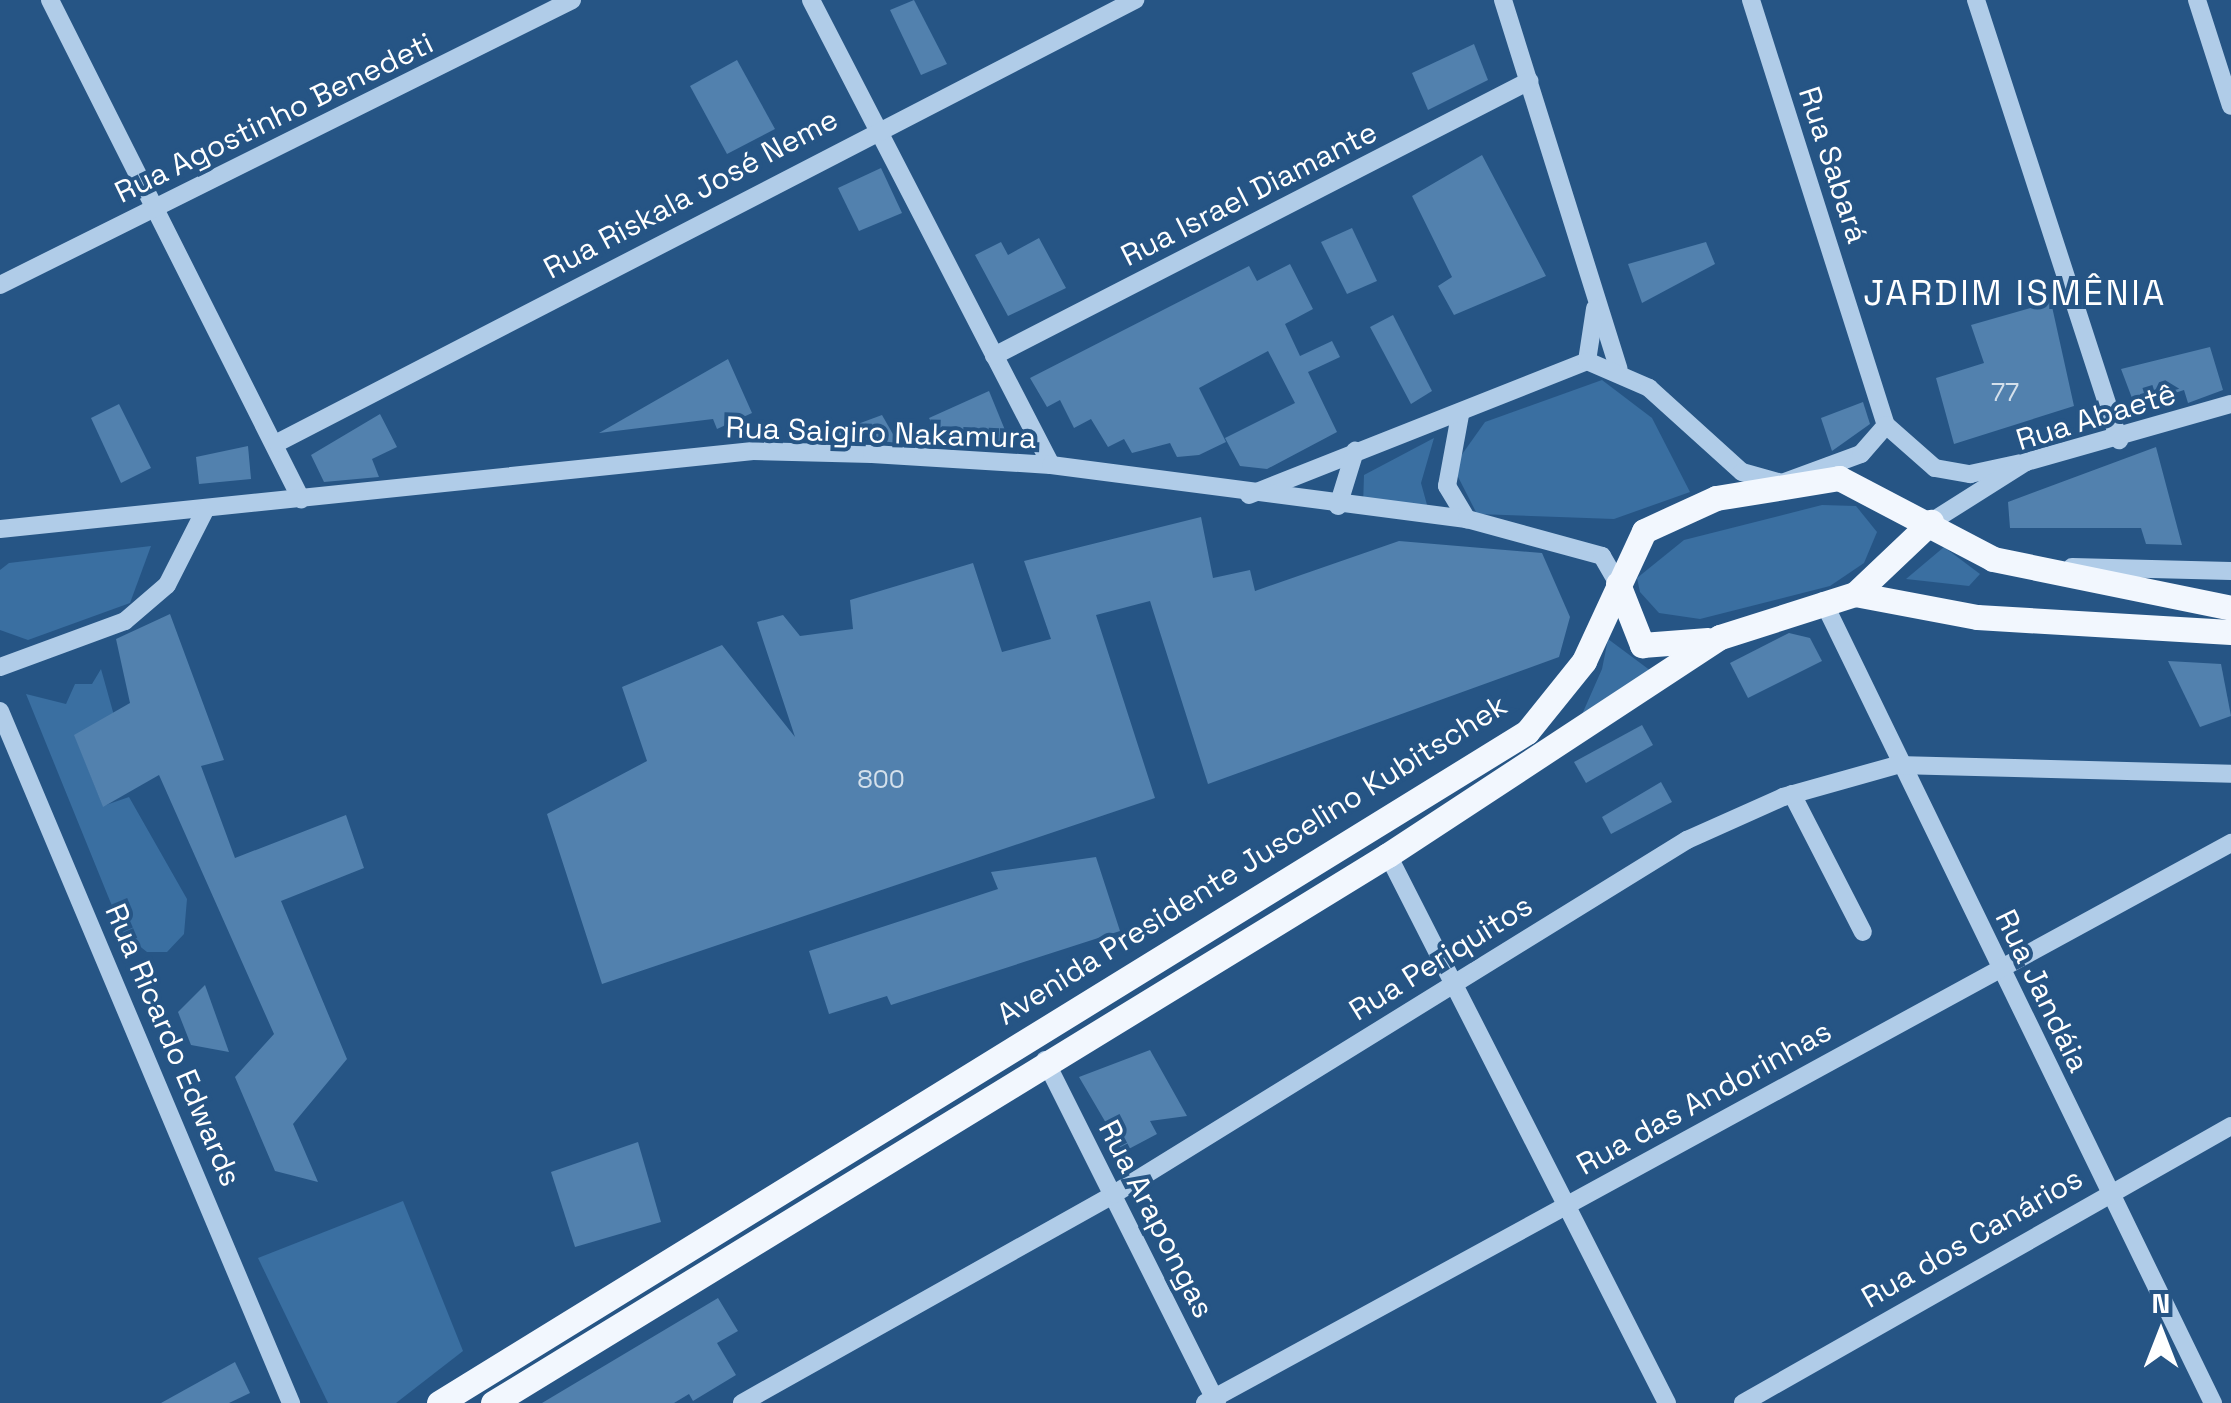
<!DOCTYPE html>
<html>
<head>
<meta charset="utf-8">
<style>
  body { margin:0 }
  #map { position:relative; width:2231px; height:1403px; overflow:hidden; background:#265585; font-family:"Space Grotesk",sans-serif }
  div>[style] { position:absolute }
  .green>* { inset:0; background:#3a6fa1 }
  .building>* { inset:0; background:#5281ae }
  .minor>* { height:18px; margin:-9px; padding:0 9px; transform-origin:9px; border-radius:9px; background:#b0cce8 }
  .major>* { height:25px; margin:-12.5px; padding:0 12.5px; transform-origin:12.5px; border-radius:12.5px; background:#f2f7fe }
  span { translate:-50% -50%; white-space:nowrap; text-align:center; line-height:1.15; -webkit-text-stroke:8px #265585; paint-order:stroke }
  .number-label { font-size:25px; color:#d4e0eb }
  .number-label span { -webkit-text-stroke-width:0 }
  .street-label { font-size:30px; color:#fff }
  .quarter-label { font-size:35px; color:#fff; letter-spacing:2.5px }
  .north { position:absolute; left:2111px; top:1283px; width:100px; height:100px; -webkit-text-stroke:8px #265585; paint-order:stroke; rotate:0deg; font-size:28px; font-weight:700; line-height:40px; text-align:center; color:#fff }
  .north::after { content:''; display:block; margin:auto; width:35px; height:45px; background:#fff; clip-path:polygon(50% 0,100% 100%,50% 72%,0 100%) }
</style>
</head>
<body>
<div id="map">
  <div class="green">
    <i style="clip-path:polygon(1602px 380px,1652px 418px,1690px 492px,1614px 519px,1477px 514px,1453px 467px,1485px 422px)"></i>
    <i style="clip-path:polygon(1434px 438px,1421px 483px,1429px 512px,1363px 506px,1364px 475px)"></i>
    <i style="clip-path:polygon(1822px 505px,1856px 506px,1877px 532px,1864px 563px,1830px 586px,1700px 619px,1659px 613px,1640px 592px,1637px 578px,1684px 540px)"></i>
    <i style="clip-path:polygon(151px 546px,130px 603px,28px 640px,0 630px,0 570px,9px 563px)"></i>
    <i style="clip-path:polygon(1944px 547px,1980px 574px,1969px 586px,1906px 579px)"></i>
    <i style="clip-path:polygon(1608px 639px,1651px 671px,1580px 719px,1602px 669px)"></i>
    <i style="clip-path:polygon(101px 669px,115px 719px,75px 736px,103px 806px,129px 797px,187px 899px,184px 934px,167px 952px,147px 952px,123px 933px,26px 694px,66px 704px,75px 684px,92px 684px)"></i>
    <i style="clip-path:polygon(403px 1201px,463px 1351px,396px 1403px,328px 1403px,258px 1258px)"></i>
  </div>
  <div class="building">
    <i style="clip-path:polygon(914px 0,947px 64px,921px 75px,890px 10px)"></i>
    <i style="clip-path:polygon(1474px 44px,1488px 80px,1428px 110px,1412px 73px)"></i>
    <i style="clip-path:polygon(737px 60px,775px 129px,727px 154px,690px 86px)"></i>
    <i style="clip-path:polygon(1482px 155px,1546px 276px,1454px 315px,1438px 286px,1452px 277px,1412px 196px)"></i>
    <i style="clip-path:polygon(881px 168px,902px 213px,859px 231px,838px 188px)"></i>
    <i style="clip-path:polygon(1352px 228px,1377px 281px,1347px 294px,1321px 242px)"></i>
    <i style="clip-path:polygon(1039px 238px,1066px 288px,1008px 316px,975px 255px,1001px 242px,1008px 255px)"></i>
    <i style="clip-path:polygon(1706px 242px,1715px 264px,1642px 303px,1628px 264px)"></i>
    <i style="clip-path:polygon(1290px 264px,1313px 309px,1285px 324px,1300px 356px,1332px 341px,1340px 357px,1308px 372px,1337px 432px,1267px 469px,1240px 466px,1225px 438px,1295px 403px,1268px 351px,1199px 388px,1226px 442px,1199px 455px,1177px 457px,1170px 443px,1132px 453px,1124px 439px,1108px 447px,1091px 419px,1074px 428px,1060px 400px,1047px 407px,1030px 378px,1249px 266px,1257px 281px)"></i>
    <i style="clip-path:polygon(2051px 302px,2074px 406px,1954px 444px,1936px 378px,1984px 363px,1971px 325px)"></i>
    <i style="clip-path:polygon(1393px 315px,1432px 391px,1411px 404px,1370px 327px)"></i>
    <i style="clip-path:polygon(2210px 347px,2223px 390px,2188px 403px,2184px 390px,2135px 406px,2121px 369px)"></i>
    <i style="clip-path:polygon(728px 359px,752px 413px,717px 429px,713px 419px,599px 433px)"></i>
    <i style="clip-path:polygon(989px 391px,1007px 435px,999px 446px,936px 431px,929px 418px)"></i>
    <i style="clip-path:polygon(1863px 402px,1870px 424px,1832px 451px,1821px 418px)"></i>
    <i style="clip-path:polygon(119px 404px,151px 468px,121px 483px,91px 418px)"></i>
    <i style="clip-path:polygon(380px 414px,397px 447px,372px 459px,379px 477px,324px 482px,311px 455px)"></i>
    <i style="clip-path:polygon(882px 415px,898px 443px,828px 435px)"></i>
    <i style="clip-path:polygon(248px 446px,251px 479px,199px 484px,196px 457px)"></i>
    <i style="clip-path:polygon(2156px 447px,2182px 545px,2146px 544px,2141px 528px,2010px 528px,2008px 502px)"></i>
    <i style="clip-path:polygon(1201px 517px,1213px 578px,1250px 570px,1255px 591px,1399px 541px,1542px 553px,1570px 617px,1559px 657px,1208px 784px,1150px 601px,1096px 615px,1155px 798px,602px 984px,547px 814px,647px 761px,622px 687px,722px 645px,795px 737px,757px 622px,783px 615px,800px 636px,853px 629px,850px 600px,973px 563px,1002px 652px,1051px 639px,1024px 561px)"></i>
    <i style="clip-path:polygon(170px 614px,224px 760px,201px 766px,235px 858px,346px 815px,364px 868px,281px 901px,347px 1059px,293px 1124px,318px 1182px,275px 1171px,235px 1077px,274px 1034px,159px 775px,103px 807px,74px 735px,130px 703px,116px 639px)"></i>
    <i style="clip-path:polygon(1789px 633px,1810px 638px,1822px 661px,1748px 698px,1730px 663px)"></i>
    <i style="clip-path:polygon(2168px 661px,2221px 664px,2231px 716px,2200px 727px)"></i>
    <i style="clip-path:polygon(1642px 725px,1653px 745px,1586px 783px,1574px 762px)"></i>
    <i style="clip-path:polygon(1661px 782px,1672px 802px,1611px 834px,1602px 817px)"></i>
    <i style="clip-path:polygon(1096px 857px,1120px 931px,891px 1005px,887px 996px,829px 1014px,809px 951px,998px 889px,991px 872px)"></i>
    <i style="clip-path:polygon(205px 985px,229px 1052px,191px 1045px,178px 1012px)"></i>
    <i style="clip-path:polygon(1150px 1050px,1187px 1116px,1150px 1121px,1157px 1134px,1123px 1152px,1079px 1077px)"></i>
    <i style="clip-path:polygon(638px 1142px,661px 1222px,575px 1247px,551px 1172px)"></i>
    <i style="clip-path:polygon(718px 1298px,738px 1331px,717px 1343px,736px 1375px,693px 1401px,689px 1394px,674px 1403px,542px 1403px)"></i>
    <i style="clip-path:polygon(235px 1362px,250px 1393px,229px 1403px,161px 1403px)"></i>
  </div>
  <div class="minor">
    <i style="left:50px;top:0;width:559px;rotate:63.3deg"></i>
    <i style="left:811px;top:0;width:523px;rotate:62.7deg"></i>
    <i style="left:1503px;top:0;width:386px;rotate:72.6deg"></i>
    <i style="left:1751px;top:0;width:446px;rotate:72.4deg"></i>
    <i style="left:1886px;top:425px;width:65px;rotate:41.3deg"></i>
    <i style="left:1935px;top:468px;width:36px;rotate:10deg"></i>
    <i style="left:1970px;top:474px;width:57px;rotate:-12.1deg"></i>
    <i style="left:1976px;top:0;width:463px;rotate:72deg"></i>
    <i style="left:2197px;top:0;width:111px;rotate:72.2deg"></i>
    <i style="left:0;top:285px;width:639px;rotate:-26.48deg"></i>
    <i style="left:994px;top:356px;width:602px;rotate:-27.2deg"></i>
    <i style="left:1587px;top:361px;width:53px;rotate:-81.3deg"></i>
    <i style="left:1460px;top:415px;width:72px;rotate:100.4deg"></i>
    <i style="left:1447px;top:486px;width:39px;rotate:59deg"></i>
    <i style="left:277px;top:443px;width:966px;rotate:-27.31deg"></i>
    <i style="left:1249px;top:495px;width:364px;rotate:-21.6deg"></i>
    <i style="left:1587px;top:361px;width:68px;rotate:23.5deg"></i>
    <i style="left:1649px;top:388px;width:125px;rotate:42.1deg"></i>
    <i style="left:1742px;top:472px;width:41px;rotate:15.4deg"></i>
    <i style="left:1782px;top:483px;width:84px;rotate:-20.2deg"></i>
    <i style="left:1861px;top:454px;width:38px;rotate:-49deg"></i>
    <i style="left:1338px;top:506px;width:58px;rotate:-72.8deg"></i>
    <i style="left:1931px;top:522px;width:112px;rotate:-32.3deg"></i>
    <i style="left:2026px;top:462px;width:213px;rotate:-15.8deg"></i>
    <i style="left:0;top:529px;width:757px;rotate:-5.91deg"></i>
    <i style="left:753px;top:451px;width:119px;rotate:1.4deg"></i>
    <i style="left:872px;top:454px;width:179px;rotate:3.5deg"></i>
    <i style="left:1051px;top:465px;width:419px;rotate:7.4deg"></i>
    <i style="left:1467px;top:519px;width:140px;rotate:15.3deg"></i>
    <i style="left:1602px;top:556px;width:32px;rotate:60deg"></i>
    <i style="left:2072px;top:567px;width:159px;rotate:1.4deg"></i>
    <i style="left:1823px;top:601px;width:892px;rotate:64.07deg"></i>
    <i style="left:0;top:667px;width:133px;rotate:-20.2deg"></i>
    <i style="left:125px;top:621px;width:55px;rotate:-40.6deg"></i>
    <i style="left:167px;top:585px;width:86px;rotate:-63.1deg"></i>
    <i style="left:0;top:711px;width:751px;rotate:67.19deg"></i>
    <i style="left:1792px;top:794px;width:155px;rotate:62.8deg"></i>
    <i style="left:1388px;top:855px;width:615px;rotate:63.02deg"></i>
    <i style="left:1045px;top:1060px;width:384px;rotate:63.4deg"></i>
    <i style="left:742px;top:1403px;width:427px;rotate:-29.3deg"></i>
    <i style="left:1114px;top:1194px;width:674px;rotate:-31.71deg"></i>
    <i style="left:1687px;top:840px;width:105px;rotate:-24.1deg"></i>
    <i style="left:1783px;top:797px;width:118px;rotate:-15.7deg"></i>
    <i style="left:1897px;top:765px;width:334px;rotate:1.5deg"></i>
    <i style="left:1205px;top:1403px;width:1169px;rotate:-28.63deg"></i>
    <i style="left:1743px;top:1403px;width:561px;rotate:-29.58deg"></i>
  </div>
  <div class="major">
    <i style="left:1618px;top:584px;width:66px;rotate:68.5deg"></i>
    <i style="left:1642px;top:645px;width:66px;rotate:-4.3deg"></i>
    <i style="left:1855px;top:594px;width:105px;rotate:-43.5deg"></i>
    <i style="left:439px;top:1403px;width:1278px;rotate:-31.66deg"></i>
    <i style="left:1527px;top:732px;width:91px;rotate:-51.2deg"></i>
    <i style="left:1584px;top:661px;width:143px;rotate:-65.2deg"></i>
    <i style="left:1644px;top:531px;width:79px;rotate:-24.6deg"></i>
    <i style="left:1716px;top:498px;width:125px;rotate:-9.2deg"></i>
    <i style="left:1839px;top:478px;width:174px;rotate:27.7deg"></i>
    <i style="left:1993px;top:559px;width:243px;rotate:11.6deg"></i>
    <i style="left:493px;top:1403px;width:1049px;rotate:-31.48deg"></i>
    <i style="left:1388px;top:855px;width:397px;rotate:-33.3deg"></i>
    <i style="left:1720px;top:637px;width:142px;rotate:-17.7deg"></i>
    <i style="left:1855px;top:594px;width:124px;rotate:10.7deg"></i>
    <i style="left:1977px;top:617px;width:254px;rotate:3.4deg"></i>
  </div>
  <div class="number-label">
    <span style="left:2005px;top:392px">77</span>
    <span style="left:881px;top:779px">800</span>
  </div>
  <div class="street-label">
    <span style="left:274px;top:118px;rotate:-26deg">Rua Agostinho Benedeti</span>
    <span style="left:1833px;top:165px;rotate:72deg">Rua Sabará</span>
    <span style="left:691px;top:194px;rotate:-28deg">Rua Riskala José Neme</span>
    <span style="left:1249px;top:194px;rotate:-27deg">Rua Israel Diamante</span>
    <span style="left:2096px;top:417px;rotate:-17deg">Rua Abaetê</span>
    <span style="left:881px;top:433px;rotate:2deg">Rua Saigiro Nakamura</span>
    <span style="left:1252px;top:860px;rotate:-32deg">Avenida Presidente Juscelino Kubitschek</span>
    <span style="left:1441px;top:958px;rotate:-32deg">Rua Periquitos</span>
    <span style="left:2042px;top:991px;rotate:64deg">Rua Jandáia</span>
    <span style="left:173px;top:1045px;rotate:67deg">Rua Ricardo Edwards</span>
    <span style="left:1704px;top:1098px;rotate:-29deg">Rua das Andorinhas</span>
    <span style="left:1156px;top:1219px;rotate:63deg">Rua Arapongas</span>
    <span style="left:1972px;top:1238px;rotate:-30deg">Rua dos Canários</span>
  </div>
  <div class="quarter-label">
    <span style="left:2015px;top:293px">JARDIM ISMÊNIA</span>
  </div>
  <div class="north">N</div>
</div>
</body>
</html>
